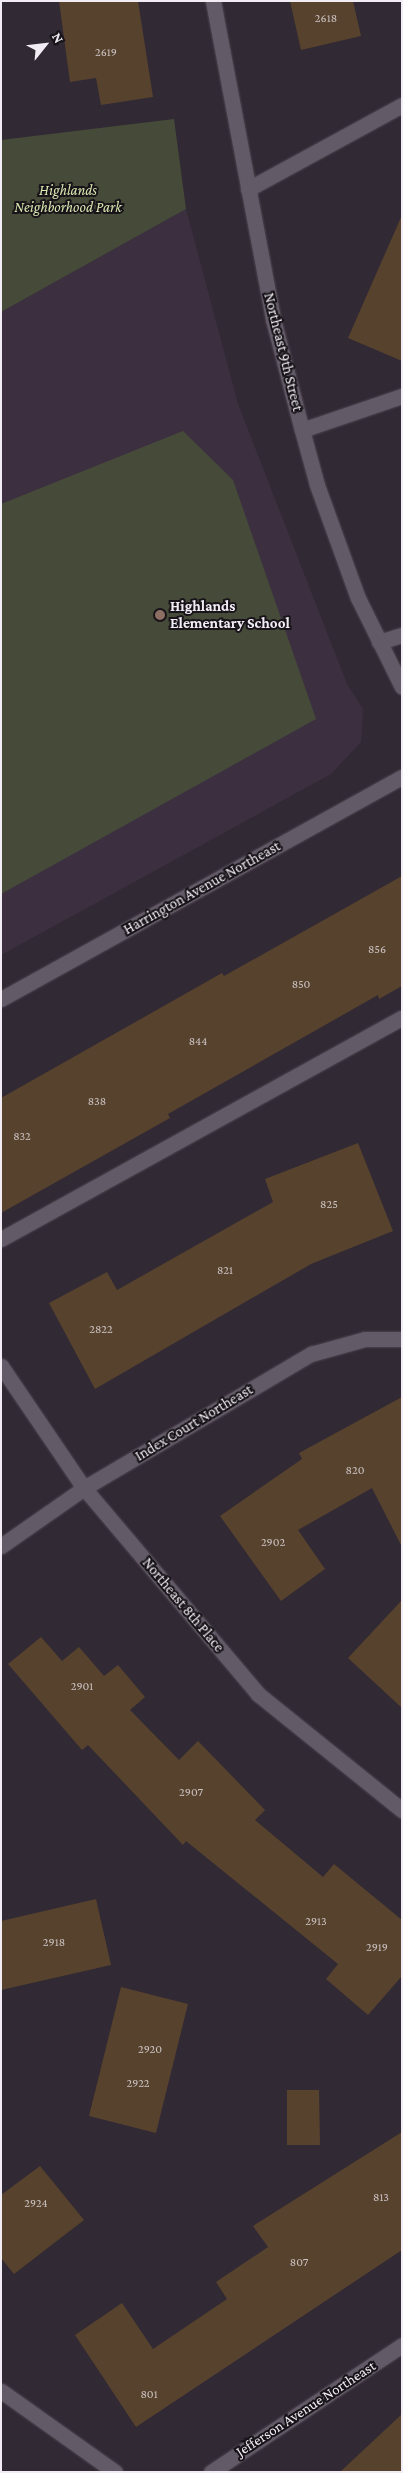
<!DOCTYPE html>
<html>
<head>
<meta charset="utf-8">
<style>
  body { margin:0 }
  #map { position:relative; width:403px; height:2473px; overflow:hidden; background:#312934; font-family:"Crimson Pro",serif }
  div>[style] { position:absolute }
  .built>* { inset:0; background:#3c3040 }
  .green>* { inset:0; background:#464b39 }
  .building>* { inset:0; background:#57422d }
  .roads { filter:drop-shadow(0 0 1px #4d4650) drop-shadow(0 0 1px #4d4650) }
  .lane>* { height:15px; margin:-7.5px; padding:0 7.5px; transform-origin:7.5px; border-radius:7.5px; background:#635a67 }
  .street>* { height:15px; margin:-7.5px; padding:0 7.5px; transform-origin:7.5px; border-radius:7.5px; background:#635a67 }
  .dots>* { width:14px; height:14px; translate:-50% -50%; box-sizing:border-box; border:2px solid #171318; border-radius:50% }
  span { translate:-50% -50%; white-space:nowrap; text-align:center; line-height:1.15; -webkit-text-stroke:4px #171318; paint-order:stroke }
  .number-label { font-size:12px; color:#cbc2c2 }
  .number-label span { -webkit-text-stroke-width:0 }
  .park-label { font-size:15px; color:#d9e7b0; font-style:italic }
  .street-label { font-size:15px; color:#f2ecf4 }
  .poi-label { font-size:15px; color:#f2ecf4; font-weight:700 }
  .left { translate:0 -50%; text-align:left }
  .frame { position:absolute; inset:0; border:2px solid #f2ecf4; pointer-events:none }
  .north { position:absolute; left:20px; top:20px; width:50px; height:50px; -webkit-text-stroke:4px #171318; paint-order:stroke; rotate:61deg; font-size:14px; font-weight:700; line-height:20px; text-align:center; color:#f2ecf4 }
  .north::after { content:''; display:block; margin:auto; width:18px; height:22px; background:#f2ecf4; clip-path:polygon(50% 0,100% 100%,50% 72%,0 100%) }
</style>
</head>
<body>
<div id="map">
  <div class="built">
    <i style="clip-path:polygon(186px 209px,238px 404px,347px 684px,363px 709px,361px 742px,331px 774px,1px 955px,1px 312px)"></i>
  </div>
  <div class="green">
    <i style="clip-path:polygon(174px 119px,186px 209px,1px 312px,1px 140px)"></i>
    <i style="clip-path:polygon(183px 431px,233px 480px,316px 719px,1px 894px,1px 504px)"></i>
  </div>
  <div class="building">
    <i style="clip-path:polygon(59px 1px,138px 1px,153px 97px,101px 105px,96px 78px,70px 82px)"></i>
    <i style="clip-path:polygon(290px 1px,353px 1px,361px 36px,301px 50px)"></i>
    <i style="clip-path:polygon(402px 215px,402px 361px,348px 338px)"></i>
    <i style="clip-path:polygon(402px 876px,402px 986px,379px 999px,378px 995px,168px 1114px,170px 1118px,1px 1213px,1px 1098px,222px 973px,224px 976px)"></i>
    <i style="clip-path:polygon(358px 1143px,393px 1231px,311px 1264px,95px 1389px,49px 1303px,107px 1272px,117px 1290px,273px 1202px,265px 1179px)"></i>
    <i style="clip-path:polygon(402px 1397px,402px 1547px,372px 1488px,298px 1530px,325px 1569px,281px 1601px,220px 1516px,302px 1459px,299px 1453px)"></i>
    <i style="clip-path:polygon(402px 1600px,402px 1708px,348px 1658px)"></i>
    <i style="clip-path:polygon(41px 1637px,62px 1661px,79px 1647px,104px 1676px,118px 1665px,145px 1697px,130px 1710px,179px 1760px,198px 1741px,265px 1810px,255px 1820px,323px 1877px,334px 1864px,402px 1920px,402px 1976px,368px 2015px,326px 1979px,338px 1964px,186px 1841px,183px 1845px,88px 1745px,82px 1750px,8px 1664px)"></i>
    <i style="clip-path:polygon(96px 1899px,111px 1965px,1px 1990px,1px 1921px)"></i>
    <i style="clip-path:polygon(121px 1987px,188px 2004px,156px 2133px,89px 2116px)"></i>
    <i style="clip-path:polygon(287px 2090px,319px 2090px,320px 2145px,287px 2145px)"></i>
    <i style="clip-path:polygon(402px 2132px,402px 2250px,136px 2427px,75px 2335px,122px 2303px,153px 2349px,227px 2299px,216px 2282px,268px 2247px,253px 2226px)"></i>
    <i style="clip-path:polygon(40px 2166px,84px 2220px,14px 2274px,1px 2258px,1px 2195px)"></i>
    <i style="clip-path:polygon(402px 2414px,402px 2472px,340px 2472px)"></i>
  </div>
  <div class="roads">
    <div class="lane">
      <i style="left:302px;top:430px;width:106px;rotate:-18.8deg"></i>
      <i style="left:379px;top:642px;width:24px;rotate:-17deg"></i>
      <i style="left:1px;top:1239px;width:458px;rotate:-28.9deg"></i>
    </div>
    <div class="street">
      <i style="left:213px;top:1px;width:324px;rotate:79.3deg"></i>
      <i style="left:273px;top:319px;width:115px;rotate:75.4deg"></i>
      <i style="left:302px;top:430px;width:57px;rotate:74.7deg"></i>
      <i style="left:317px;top:485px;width:120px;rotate:70.1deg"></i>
      <i style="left:358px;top:598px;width:99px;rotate:63.7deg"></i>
      <i style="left:248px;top:189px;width:175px;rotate:-28.6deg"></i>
      <i style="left:1px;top:999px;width:458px;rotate:-29deg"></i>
      <i style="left:1px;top:1366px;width:148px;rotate:55.8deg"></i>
      <i style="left:84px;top:1488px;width:270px;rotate:49.8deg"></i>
      <i style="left:258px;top:1694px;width:185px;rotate:38.9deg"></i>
      <i style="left:1px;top:1546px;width:101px;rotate:-34.9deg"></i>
      <i style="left:84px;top:1488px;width:264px;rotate:-30.6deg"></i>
      <i style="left:311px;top:1354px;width:56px;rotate:-15.5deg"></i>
      <i style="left:365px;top:1339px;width:37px"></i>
      <i style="left:1px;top:2391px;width:140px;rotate:35.4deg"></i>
      <i style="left:211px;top:2472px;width:229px;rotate:-33.6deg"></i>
    </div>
  </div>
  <div class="dots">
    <i style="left:160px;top:615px;background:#8d6e63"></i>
  </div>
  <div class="number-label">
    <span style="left:326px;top:19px">2618</span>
    <span style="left:106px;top:53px">2619</span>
    <span style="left:377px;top:950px">856</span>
    <span style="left:301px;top:985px">850</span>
    <span style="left:198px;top:1042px">844</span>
    <span style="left:97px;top:1102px">838</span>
    <span style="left:22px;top:1137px">832</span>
    <span style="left:329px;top:1205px">825</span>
    <span style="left:225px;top:1271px">821</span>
    <span style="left:101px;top:1330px">2822</span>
    <span style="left:355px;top:1471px">820</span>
    <span style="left:273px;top:1543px">2902</span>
    <span style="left:82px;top:1687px">2901</span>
    <span style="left:191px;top:1793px">2907</span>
    <span style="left:316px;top:1922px">2913</span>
    <span style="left:54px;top:1943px">2918</span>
    <span style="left:377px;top:1948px">2919</span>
    <span style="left:150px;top:2050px">2920</span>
    <span style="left:138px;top:2084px">2922</span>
    <span style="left:381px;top:2198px">813</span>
    <span style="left:36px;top:2204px">2924</span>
    <span style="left:299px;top:2263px">807</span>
    <span style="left:149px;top:2395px">801</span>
  </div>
  <div class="park-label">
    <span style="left:68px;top:199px">Highlands<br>Neighborhood Park</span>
  </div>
  <div class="street-label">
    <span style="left:283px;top:352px;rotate:76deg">Northeast 9th Street</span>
    <span style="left:202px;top:888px;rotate:-29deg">Harrington Avenue Northeast</span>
    <span style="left:194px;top:1423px;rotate:-31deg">Index Court Northeast</span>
    <span style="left:183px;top:1605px;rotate:50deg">Northeast 8th Place</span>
    <span style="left:306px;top:2409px;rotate:-33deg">Jefferson Avenue Northeast</span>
  </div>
  <div class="poi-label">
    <span class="left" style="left:170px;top:615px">Highlands<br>Elementary School</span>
  </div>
  <div class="frame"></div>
  <div class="north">N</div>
</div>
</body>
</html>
